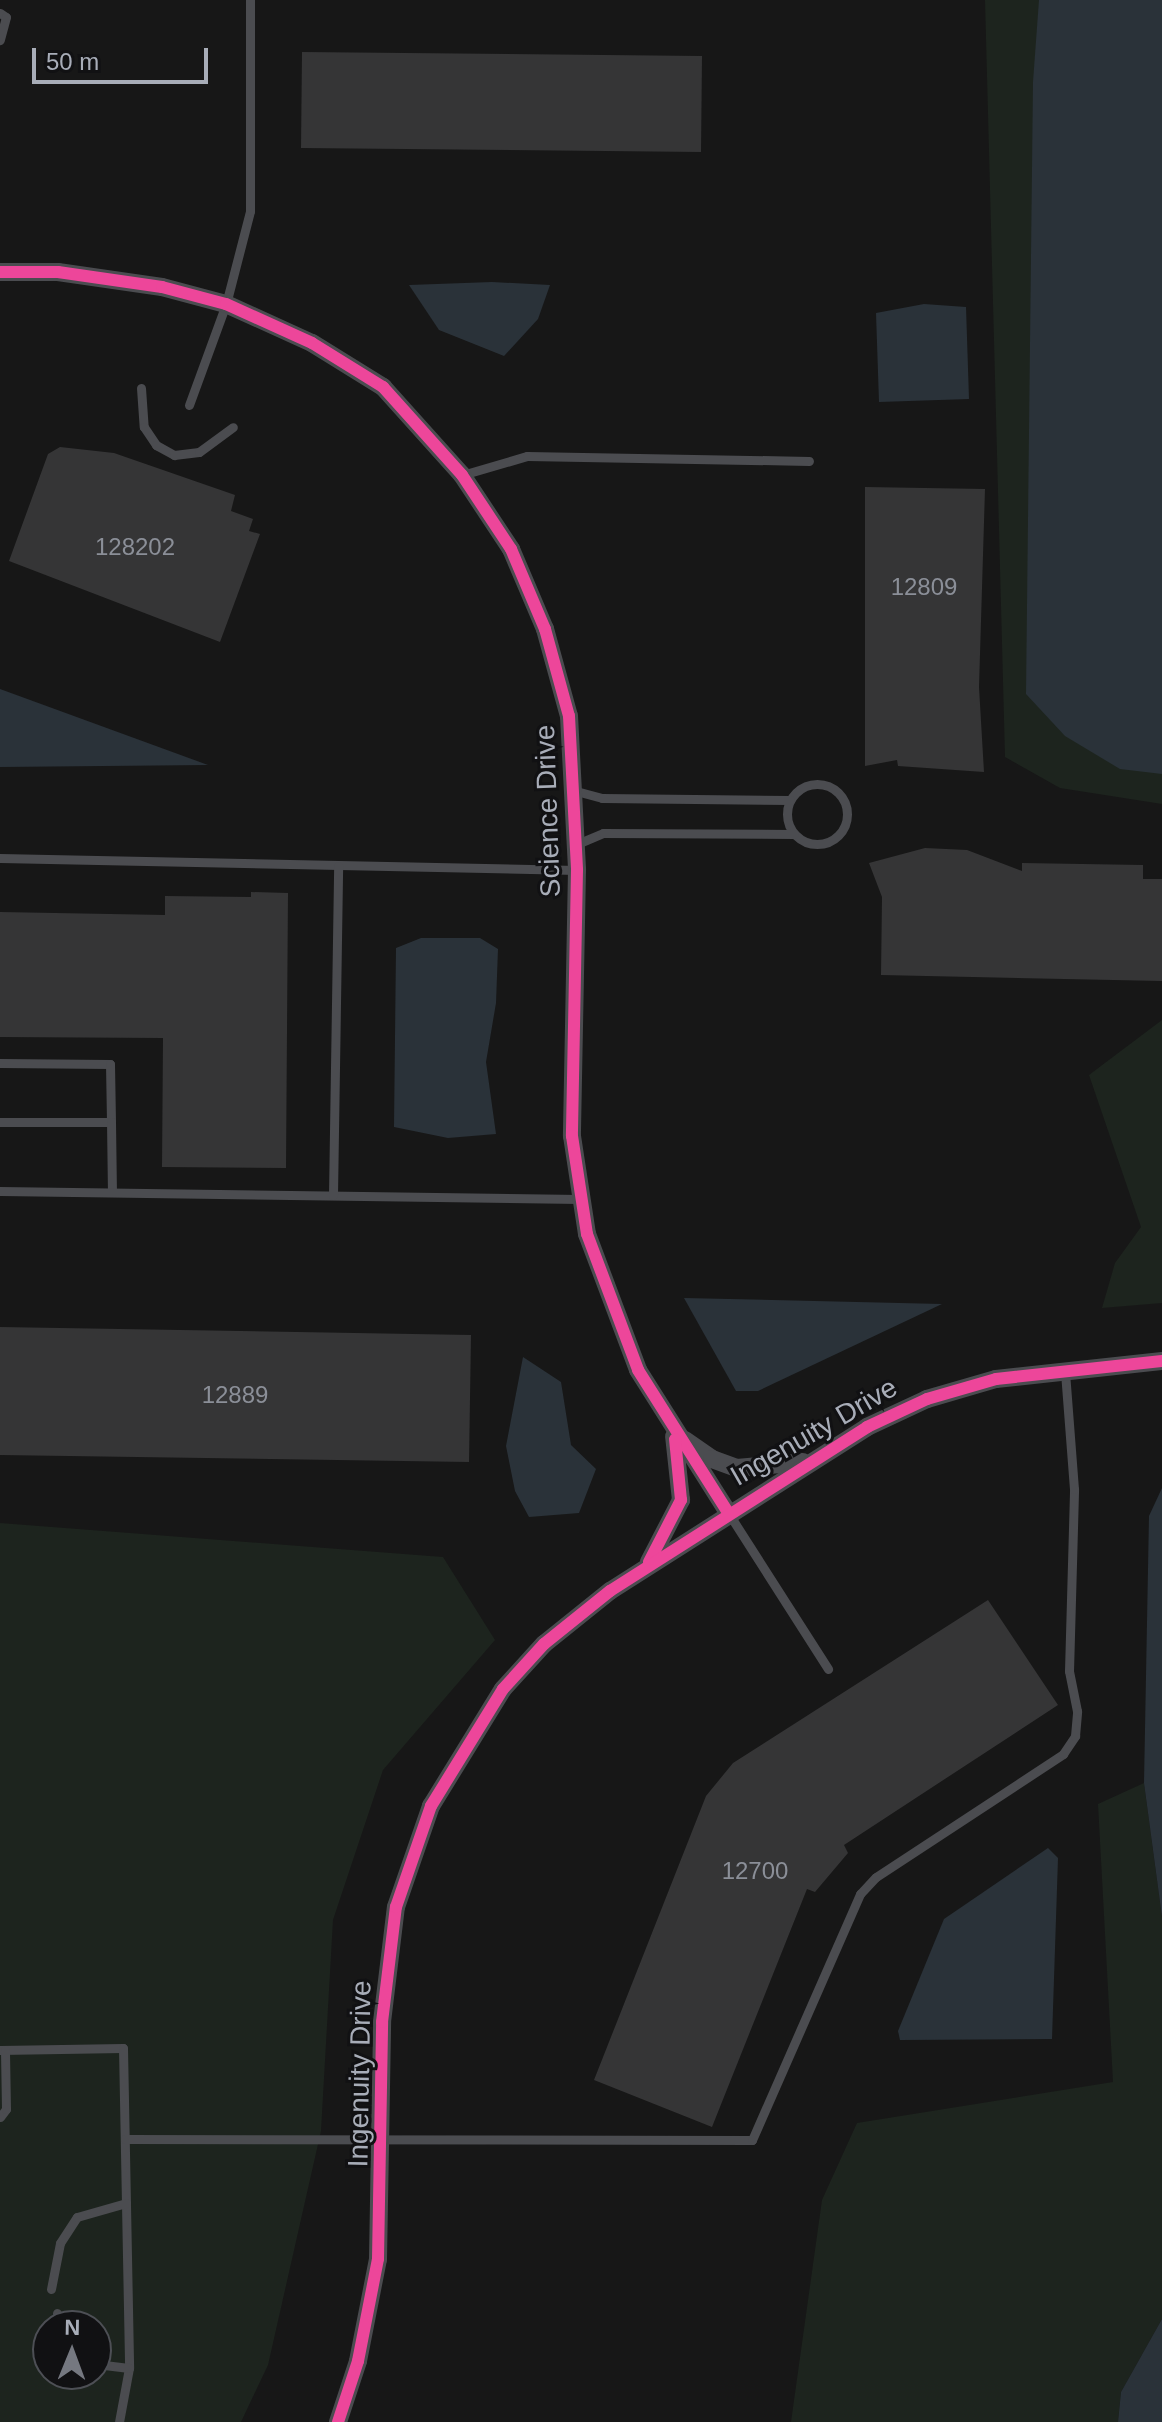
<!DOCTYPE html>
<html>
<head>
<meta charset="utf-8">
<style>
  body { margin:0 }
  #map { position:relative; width:1162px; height:2422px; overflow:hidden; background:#171717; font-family:Arial,sans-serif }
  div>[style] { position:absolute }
  .green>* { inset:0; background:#1d241e }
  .water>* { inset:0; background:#2a3239 }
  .building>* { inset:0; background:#353536 }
  .lane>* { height:9px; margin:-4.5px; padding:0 4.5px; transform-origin:4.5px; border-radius:4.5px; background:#4b4c50 }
  .lane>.ring { margin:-4.5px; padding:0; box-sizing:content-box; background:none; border:9px solid #4b4c50; border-radius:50% }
  .street>* { height:18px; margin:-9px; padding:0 9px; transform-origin:9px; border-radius:9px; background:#4b4c50 }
  .cycleway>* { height:12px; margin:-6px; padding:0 6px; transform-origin:6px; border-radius:6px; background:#ed469a }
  span { translate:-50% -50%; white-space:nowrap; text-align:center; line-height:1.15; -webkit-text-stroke:6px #111113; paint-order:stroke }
  .number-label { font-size:24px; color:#8b8f98 }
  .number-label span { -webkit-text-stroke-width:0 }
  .street-label { font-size:28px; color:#a8adb8 }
  .north { position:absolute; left:32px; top:2310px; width:80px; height:80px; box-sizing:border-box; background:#111113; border:2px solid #4d4f55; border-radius:50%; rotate:1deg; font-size:22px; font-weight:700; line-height:32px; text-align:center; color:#a8adb8 }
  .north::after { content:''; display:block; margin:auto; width:28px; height:36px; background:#757880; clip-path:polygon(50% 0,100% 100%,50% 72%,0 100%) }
  .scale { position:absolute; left:32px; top:48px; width:176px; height:36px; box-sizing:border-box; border:4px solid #a8adb8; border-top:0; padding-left:10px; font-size:24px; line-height:28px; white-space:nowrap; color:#a8adb8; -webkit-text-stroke:6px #111113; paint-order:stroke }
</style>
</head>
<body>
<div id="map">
  <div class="green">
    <i style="clip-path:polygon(985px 0,1162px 0,1162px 804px,1060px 788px,1005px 757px)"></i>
    <i style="clip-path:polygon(1162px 1020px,1162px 1303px,1102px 1308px,1115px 1263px,1141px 1227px,1089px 1075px)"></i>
    <i style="clip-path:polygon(evenodd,0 1523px,443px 1557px,495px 1640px,383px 1770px,333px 1920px,321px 2131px,268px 2365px,241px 2422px,0 2422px,0 1523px,48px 2326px,96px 2326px,96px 2374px,48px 2374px,48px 2326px)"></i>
    <i style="clip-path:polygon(1144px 1783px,1162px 1917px,1162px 2319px,1121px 2392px,1118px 2422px,791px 2422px,822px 2200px,857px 2123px,1113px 2082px,1098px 1804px)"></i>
  </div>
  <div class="water">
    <i style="clip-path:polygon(1039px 0,1162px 0,1162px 774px,1120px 769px,1065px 736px,1026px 694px,1033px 82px)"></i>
    <i style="clip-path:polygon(492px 282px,550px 285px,538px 319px,504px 356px,439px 330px,409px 285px)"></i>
    <i style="clip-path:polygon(924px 304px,966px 307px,969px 399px,879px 402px,876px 313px)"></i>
    <i style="clip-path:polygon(0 689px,208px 765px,0 767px)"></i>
    <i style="clip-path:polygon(421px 938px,480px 938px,498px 949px,496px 1003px,486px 1062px,496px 1134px,448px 1138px,394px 1127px,396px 948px)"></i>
    <i style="clip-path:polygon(684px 1298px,942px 1304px,758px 1391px,736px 1391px)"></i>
    <i style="clip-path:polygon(523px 1357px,561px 1382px,571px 1445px,596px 1469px,579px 1513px,529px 1517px,515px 1491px,506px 1446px)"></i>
    <i style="clip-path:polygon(1162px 1488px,1162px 1917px,1144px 1783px,1149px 1516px)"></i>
    <i style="clip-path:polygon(1048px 1848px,1058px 1858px,1052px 2039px,900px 2040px,898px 2031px,944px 1919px)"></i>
    <i style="clip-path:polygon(1162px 2319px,1162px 2422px,1118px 2422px,1121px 2392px)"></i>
  </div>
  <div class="building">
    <i style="clip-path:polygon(302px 52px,702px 56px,701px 152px,301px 148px)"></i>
    <i style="clip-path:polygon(60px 447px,114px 453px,235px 495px,231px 511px,253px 519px,249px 531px,260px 534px,220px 642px,9px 561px,48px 454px)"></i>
    <i style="clip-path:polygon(865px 487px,985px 489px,979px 687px,984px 772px,898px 766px,897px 760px,865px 766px)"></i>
    <i style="clip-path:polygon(925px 848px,967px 850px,1022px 871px,1022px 863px,1143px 865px,1143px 879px,1162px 879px,1162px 981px,881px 975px,882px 897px,869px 863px)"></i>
    <i style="clip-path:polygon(251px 892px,288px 893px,286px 1168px,162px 1167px,163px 1038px,0 1037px,0 912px,165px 915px,165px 896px,251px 897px)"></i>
    <i style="clip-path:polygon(0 1327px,471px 1335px,469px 1462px,0 1455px)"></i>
    <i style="clip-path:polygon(988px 1600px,1058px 1705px,844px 1845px,848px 1853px,815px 1892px,807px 1889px,712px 2127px,594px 2080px,706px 1796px,733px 1763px)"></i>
  </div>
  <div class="lane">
    <i style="left:0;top:13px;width:7px;rotate:34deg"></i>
    <i style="left:6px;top:17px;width:24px;rotate:105deg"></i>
    <i style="left:141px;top:388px;width:39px;rotate:86deg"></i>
    <i style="left:144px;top:427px;width:22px;rotate:56deg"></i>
    <i style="left:156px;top:445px;width:21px;rotate:29deg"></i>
    <i style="left:174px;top:455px;width:25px;rotate:-7deg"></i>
    <i style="left:199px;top:452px;width:42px;rotate:-36.3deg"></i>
    <i style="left:189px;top:405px;width:108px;rotate:-69.9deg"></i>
    <i style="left:226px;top:304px;width:96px;rotate:-75.5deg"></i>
    <i style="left:250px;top:211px;width:211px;rotate:-90deg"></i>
    <i style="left:462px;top:475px;width:68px;rotate:-16.3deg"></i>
    <i style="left:527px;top:456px;width:282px;rotate:1deg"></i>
    <i class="ring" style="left:787px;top:784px;width:51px;height:51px"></i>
    <i style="left:576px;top:791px;width:27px;rotate:15deg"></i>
    <i style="left:602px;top:798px;width:188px;rotate:0.6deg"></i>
    <i style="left:577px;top:844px;width:28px;rotate:-23deg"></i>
    <i style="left:603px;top:833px;width:191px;rotate:0.3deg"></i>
    <i style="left:0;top:858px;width:577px;rotate:1.19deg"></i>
    <i style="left:0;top:1063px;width:110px;rotate:0.5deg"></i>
    <i style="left:110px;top:1064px;width:58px;rotate:89deg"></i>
    <i style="left:111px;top:1122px;width:111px;rotate:180deg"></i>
    <i style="left:111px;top:1122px;width:69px;rotate:89.2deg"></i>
    <i style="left:0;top:1191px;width:580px;rotate:0.79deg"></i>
    <i style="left:333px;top:1195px;width:329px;rotate:-89.1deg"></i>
    <i style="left:729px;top:1514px;width:184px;rotate:57.4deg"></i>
    <i style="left:0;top:2050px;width:123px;rotate:-0.9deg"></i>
    <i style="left:123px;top:2048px;width:320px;rotate:88.9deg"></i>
    <i style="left:129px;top:2368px;width:55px;rotate:100.5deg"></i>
    <i style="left:0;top:2117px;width:10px;rotate:-53deg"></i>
    <i style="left:6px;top:2109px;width:59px;rotate:-91deg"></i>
    <i style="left:125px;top:2139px;width:627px;rotate:0.09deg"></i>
    <i style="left:752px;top:2140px;width:269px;rotate:-66.3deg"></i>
    <i style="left:860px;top:1894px;width:23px;rotate:-47deg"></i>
    <i style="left:876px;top:1877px;width:224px;rotate:-33.3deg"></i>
    <i style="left:1063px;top:1754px;width:22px;rotate:-56deg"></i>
    <i style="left:1075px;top:1736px;width:25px;rotate:-85deg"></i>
    <i style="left:1077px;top:1711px;width:41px;rotate:-101.3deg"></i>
    <i style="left:1069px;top:1671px;width:182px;rotate:-88.4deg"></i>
    <i style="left:1074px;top:1489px;width:118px;rotate:-94.4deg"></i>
    <i style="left:51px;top:2289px;width:47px;rotate:-78.9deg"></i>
    <i style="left:60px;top:2243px;width:31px;rotate:-57deg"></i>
    <i style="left:77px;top:2217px;width:51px;rotate:-15.9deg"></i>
    <i style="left:57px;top:2313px;width:14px;rotate:69deg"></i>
    <i style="left:96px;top:2364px;width:33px;rotate:7deg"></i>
  </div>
  <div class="street">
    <i style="left:0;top:272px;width:58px"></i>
    <i style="left:58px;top:272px;width:105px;rotate:8.2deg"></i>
    <i style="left:162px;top:287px;width:66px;rotate:14.9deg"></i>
    <i style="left:226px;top:304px;width:94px;rotate:24.4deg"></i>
    <i style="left:312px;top:343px;width:84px;rotate:31.8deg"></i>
    <i style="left:383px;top:387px;width:118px;rotate:48.1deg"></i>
    <i style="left:462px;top:475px;width:89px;rotate:56.5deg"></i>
    <i style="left:511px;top:549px;width:87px;rotate:67deg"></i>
    <i style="left:545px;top:629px;width:90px;rotate:74.6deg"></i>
    <i style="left:569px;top:716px;width:154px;rotate:87deg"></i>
    <i style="left:577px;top:870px;width:266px;rotate:91.1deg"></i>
    <i style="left:572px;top:1136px;width:99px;rotate:81.3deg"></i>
    <i style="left:587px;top:1234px;width:145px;rotate:69.4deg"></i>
    <i style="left:638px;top:1370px;width:170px;rotate:57.7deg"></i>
    <i style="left:685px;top:1440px;width:33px;rotate:35deg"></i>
    <i style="left:712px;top:1459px;width:27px;rotate:20deg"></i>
    <i style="left:737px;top:1468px;width:66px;rotate:-5.2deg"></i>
    <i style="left:649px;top:1562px;width:70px;rotate:-62.7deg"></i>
    <i style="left:681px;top:1500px;width:64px;rotate:-96.2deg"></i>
    <i style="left:338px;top:2422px;width:64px;rotate:-71.8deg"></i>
    <i style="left:358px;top:2361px;width:104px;rotate:-78.9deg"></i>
    <i style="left:378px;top:2259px;width:237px;rotate:-89deg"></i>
    <i style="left:382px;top:2022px;width:116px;rotate:-83.1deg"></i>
    <i style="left:396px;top:1907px;width:107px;rotate:-70.9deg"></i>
    <i style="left:431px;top:1806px;width:137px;rotate:-58.4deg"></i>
    <i style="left:503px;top:1689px;width:61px;rotate:-47.7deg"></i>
    <i style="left:544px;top:1644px;width:85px;rotate:-38.8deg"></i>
    <i style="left:610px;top:1591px;width:305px;rotate:-32.5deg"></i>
    <i style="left:867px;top:1427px;width:66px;rotate:-25deg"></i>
    <i style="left:927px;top:1399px;width:72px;rotate:-16.2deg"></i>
    <i style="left:996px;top:1379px;width:167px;rotate:-6.2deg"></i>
  </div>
  <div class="cycleway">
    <i style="left:0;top:272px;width:58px"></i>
    <i style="left:58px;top:272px;width:105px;rotate:8.2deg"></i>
    <i style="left:162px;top:287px;width:66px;rotate:14.9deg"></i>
    <i style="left:226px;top:304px;width:94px;rotate:24.4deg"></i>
    <i style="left:312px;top:343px;width:84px;rotate:31.8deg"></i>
    <i style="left:383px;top:387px;width:118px;rotate:48.1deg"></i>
    <i style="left:462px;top:475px;width:89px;rotate:56.5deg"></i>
    <i style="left:511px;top:549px;width:87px;rotate:67deg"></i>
    <i style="left:545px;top:629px;width:90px;rotate:74.6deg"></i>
    <i style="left:569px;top:716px;width:154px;rotate:87deg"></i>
    <i style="left:577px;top:870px;width:266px;rotate:91.1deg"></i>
    <i style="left:572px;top:1136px;width:99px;rotate:81.3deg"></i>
    <i style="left:587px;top:1234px;width:145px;rotate:69.4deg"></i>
    <i style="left:638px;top:1370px;width:170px;rotate:57.7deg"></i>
    <i style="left:649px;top:1562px;width:70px;rotate:-62.7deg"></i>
    <i style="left:681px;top:1500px;width:61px;rotate:-95.6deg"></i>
    <i style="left:338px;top:2422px;width:64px;rotate:-71.8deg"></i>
    <i style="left:358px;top:2361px;width:104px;rotate:-78.9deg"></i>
    <i style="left:378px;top:2259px;width:237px;rotate:-89deg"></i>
    <i style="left:382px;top:2022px;width:116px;rotate:-83.1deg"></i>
    <i style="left:396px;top:1907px;width:107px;rotate:-70.9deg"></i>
    <i style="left:431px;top:1806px;width:137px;rotate:-58.4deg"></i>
    <i style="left:503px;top:1689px;width:61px;rotate:-47.7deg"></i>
    <i style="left:544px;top:1644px;width:85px;rotate:-38.8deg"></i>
    <i style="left:610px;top:1591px;width:305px;rotate:-32.5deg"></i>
    <i style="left:867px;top:1427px;width:66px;rotate:-25deg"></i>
    <i style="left:927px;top:1399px;width:72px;rotate:-16.2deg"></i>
    <i style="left:996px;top:1379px;width:167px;rotate:-6.2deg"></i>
  </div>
  <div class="number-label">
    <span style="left:135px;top:547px">128202</span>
    <span style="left:924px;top:587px">12809</span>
    <span style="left:235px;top:1395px">12889</span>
    <span style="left:755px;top:1871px">12700</span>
  </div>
  <div class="street-label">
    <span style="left:548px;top:811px;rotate:-92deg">Science Drive</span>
    <span style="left:814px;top:1432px;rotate:-30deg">Ingenuity Drive</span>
    <span style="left:360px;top:2074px;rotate:-89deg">Ingenuity Drive</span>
  </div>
  <div class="north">N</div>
  <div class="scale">50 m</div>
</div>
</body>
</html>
